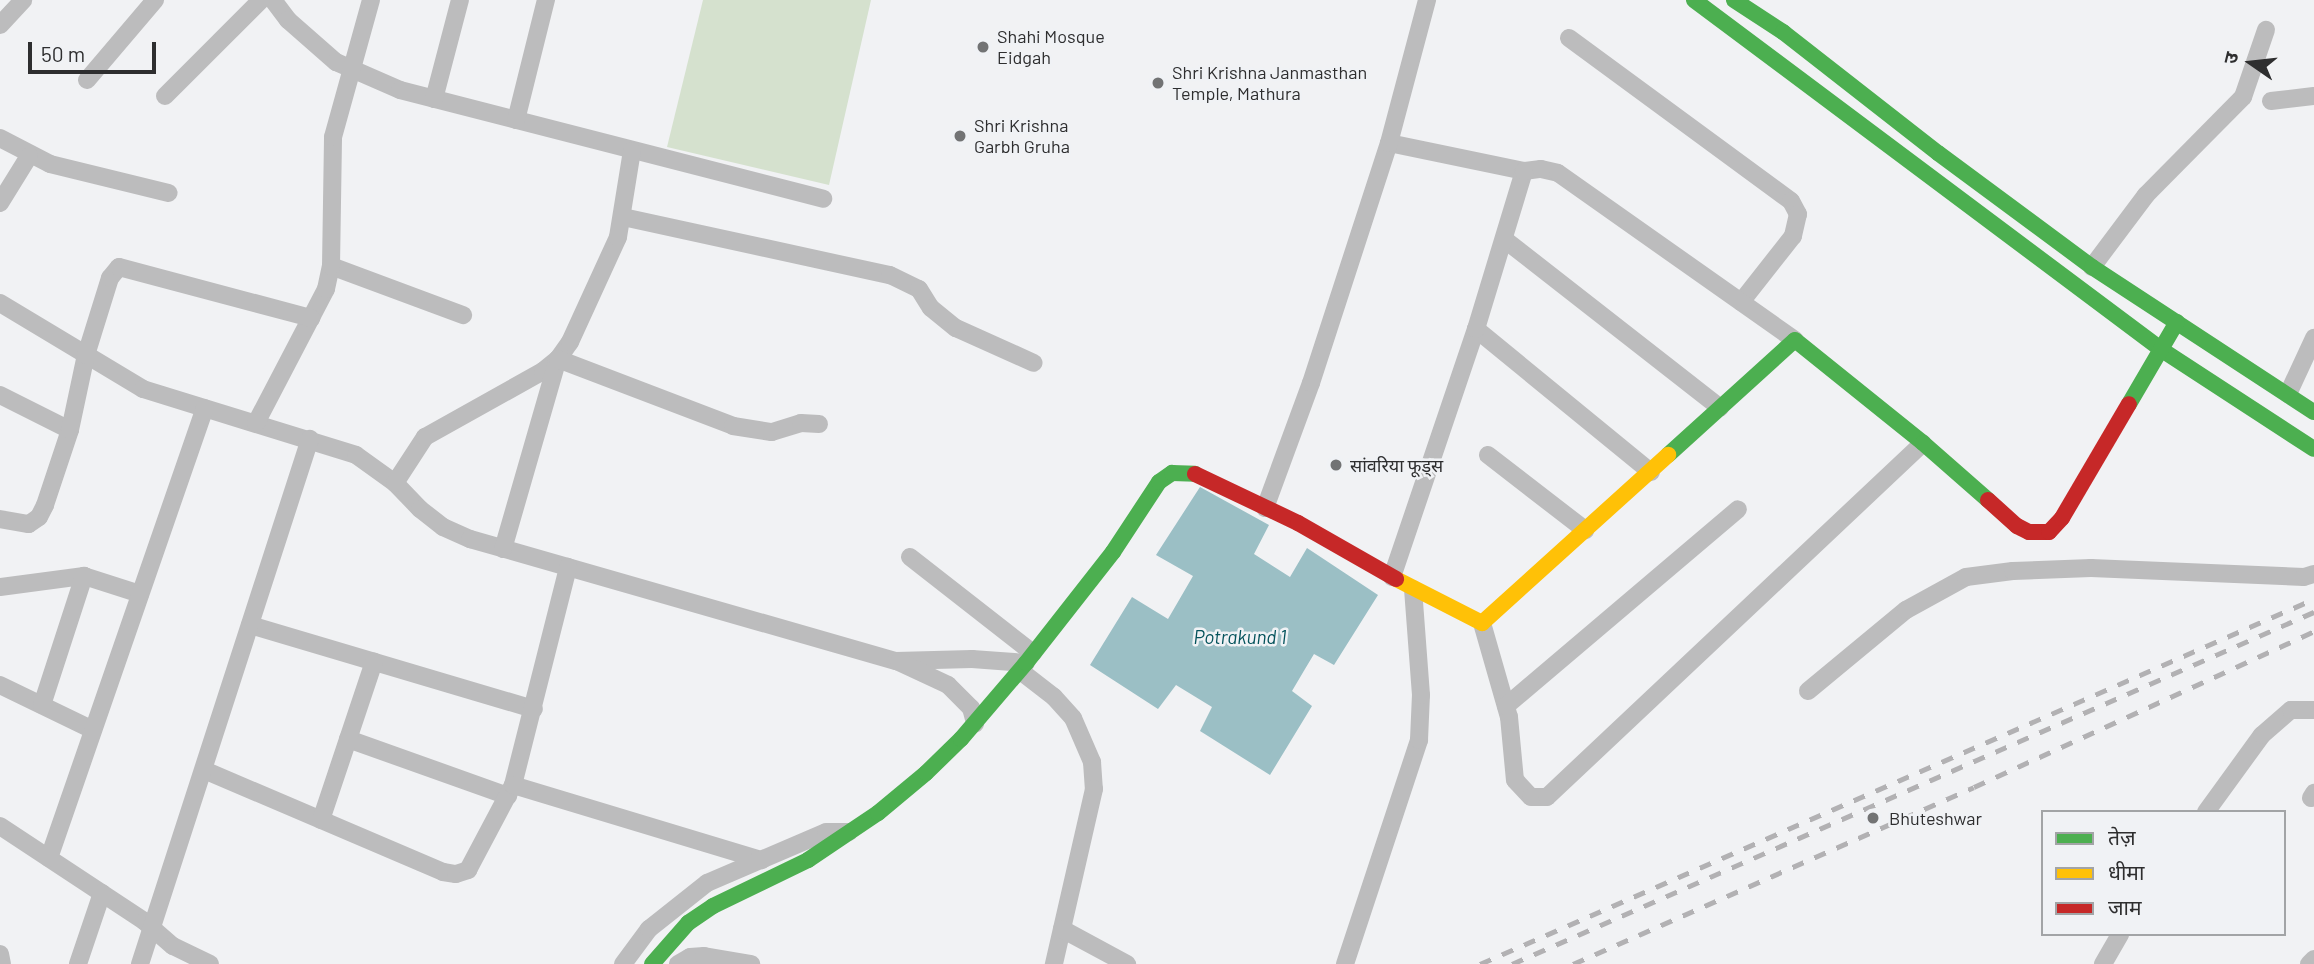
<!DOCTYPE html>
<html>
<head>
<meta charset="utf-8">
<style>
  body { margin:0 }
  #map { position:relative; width:2314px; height:964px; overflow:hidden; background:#f1f2f4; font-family:Barlow,"Noto Sans Devanagari",sans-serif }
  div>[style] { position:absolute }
  .green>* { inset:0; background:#d5e1ce }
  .water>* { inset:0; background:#9bbfc5 }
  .street>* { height:18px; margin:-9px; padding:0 9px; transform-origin:9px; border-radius:9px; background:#bcbcbd }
  .fast>* { height:16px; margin:-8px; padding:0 8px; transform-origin:8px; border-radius:8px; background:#4caf50 }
  .slow>* { height:16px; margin:-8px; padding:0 8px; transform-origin:8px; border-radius:8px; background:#ffc107 }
  .jam>* { height:16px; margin:-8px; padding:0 8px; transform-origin:8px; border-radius:8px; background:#c62828 }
  .rail>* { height:5px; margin-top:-2.5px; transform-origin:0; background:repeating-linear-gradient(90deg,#b2b1b3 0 12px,transparent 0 24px) }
  .dots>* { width:19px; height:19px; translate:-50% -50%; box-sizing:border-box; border:4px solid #f0f2f5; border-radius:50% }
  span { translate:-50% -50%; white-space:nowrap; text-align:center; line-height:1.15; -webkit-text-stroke:5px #f0f2f5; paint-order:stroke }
  .poi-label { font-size:18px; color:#2e2e2f }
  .left { translate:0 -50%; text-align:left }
  .water-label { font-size:19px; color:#03525b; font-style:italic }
  .legend { position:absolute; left:2041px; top:810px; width:245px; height:126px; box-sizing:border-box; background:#f0f2f5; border:2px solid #a2a4a6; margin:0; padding:9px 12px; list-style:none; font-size:21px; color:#2e2e2f }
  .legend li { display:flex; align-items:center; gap:14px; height:35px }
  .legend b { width:35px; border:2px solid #a2a4a6 }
  .north { position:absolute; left:2216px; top:28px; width:70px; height:70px; -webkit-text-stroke:5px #f0f2f5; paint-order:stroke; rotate:284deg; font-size:19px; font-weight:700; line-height:28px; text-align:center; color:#2e2e2f }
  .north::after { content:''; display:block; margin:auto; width:24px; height:32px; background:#2e2e2f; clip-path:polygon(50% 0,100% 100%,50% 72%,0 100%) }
  .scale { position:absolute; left:28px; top:42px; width:128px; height:32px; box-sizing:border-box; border:4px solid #2e2e2f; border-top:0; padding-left:9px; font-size:21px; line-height:24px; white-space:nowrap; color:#2e2e2f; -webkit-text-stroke:5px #f0f2f5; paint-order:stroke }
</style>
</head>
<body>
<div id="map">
  <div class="green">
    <i style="clip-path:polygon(703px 0,871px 0,829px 185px,667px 147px)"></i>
  </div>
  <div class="water">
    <i style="clip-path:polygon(1200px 487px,1269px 525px,1254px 554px,1290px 577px,1307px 548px,1378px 595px,1334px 665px,1314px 654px,1305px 669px,1292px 691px,1312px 706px,1270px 775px,1200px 731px,1212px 707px,1176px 685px,1158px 709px,1090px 665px,1132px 597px,1168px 619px,1193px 576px,1156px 555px)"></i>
  </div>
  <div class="street">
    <i style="left:273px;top:0;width:25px;rotate:53deg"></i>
    <i style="left:288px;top:20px;width:64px;rotate:41.2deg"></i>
    <i style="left:336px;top:62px;width:70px;rotate:23.6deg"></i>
    <i style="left:400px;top:90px;width:437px;rotate:14.4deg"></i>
    <i style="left:0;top:25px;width:34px;rotate:-47deg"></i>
    <i style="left:1569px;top:38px;width:275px;rotate:36.3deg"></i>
    <i style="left:1791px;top:201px;width:15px;rotate:62deg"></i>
    <i style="left:1798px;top:214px;width:23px;rotate:103deg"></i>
    <i style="left:1793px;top:236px;width:84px;rotate:128.2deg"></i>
    <i style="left:87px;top:80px;width:105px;rotate:-49.6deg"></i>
    <i style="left:165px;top:96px;width:136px;rotate:-45deg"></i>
    <i style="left:434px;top:99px;width:102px;rotate:-75.3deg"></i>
    <i style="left:2271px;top:101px;width:43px;rotate:-6.6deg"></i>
    <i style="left:516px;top:120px;width:124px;rotate:-76deg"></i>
    <i style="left:0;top:138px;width:56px;rotate:27.5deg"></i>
    <i style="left:50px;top:164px;width:122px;rotate:13.7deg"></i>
    <i style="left:1389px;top:143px;width:138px;rotate:11.7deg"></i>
    <i style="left:0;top:203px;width:55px;rotate:-58.3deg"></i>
    <i style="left:623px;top:217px;width:273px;rotate:12.3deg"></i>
    <i style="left:890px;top:275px;width:32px;rotate:26deg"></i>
    <i style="left:919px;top:289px;width:22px;rotate:58deg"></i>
    <i style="left:931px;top:308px;width:32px;rotate:39deg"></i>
    <i style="left:956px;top:328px;width:85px;rotate:24.2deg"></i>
    <i style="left:1504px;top:239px;width:274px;rotate:38deg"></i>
    <i style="left:331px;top:266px;width:141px;rotate:20.4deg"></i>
    <i style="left:2092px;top:267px;width:90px;rotate:-53.1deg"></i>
    <i style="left:2146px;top:195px;width:138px;rotate:-45.3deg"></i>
    <i style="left:2243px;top:97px;width:71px;rotate:-71.1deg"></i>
    <i style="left:0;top:303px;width:167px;rotate:31deg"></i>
    <i style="left:143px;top:389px;width:223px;rotate:17.2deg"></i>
    <i style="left:356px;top:455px;width:48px;rotate:35.7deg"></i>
    <i style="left:395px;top:483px;width:36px;rotate:46deg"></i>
    <i style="left:420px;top:509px;width:29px;rotate:38deg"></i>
    <i style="left:443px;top:527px;width:30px;rotate:24deg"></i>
    <i style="left:470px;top:539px;width:443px;rotate:16deg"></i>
    <i style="left:896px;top:661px;width:76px;rotate:-1.5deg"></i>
    <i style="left:972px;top:659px;width:54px;rotate:4.2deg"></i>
    <i style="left:1476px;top:329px;width:226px;rotate:39.3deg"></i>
    <i style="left:2288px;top:394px;width:62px;rotate:-65.1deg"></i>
    <i style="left:0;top:395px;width:78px;rotate:26.6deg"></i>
    <i style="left:256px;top:423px;width:151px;rotate:-62.4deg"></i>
    <i style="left:326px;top:289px;width:24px;rotate:-78deg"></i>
    <i style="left:331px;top:266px;width:129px;rotate:-89.1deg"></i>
    <i style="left:333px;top:137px;width:142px;rotate:-74.5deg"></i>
    <i style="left:1488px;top:455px;width:123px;rotate:37.7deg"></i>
    <i style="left:395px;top:483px;width:55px;rotate:-56.9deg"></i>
    <i style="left:425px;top:437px;width:135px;rotate:-29.2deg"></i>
    <i style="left:543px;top:371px;width:19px;rotate:-39deg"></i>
    <i style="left:558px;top:359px;width:21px;rotate:-55deg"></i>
    <i style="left:570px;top:342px;width:115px;rotate:-65.4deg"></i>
    <i style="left:618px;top:237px;width:87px;rotate:-80.8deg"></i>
    <i style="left:1265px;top:508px;width:133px;rotate:-69.8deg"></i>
    <i style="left:1311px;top:383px;width:252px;rotate:-72deg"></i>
    <i style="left:1389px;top:143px;width:148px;rotate:-75.1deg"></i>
    <i style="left:0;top:519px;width:29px;rotate:10deg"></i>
    <i style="left:29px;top:524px;width:12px;rotate:-35deg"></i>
    <i style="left:39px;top:517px;width:13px;rotate:-63deg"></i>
    <i style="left:45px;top:505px;width:79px;rotate:-71.6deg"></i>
    <i style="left:70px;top:430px;width:77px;rotate:-78deg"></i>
    <i style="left:86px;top:355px;width:81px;rotate:-72.7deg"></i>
    <i style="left:110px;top:278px;width:14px;rotate:-51deg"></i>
    <i style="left:119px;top:267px;width:199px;rotate:14.9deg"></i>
    <i style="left:503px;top:549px;width:198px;rotate:-73.9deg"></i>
    <i style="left:558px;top:359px;width:187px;rotate:20.9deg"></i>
    <i style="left:733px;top:426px;width:39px;rotate:9deg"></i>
    <i style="left:772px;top:432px;width:30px;rotate:-17deg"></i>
    <i style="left:801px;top:423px;width:18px;rotate:3deg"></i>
    <i style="left:910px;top:557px;width:156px;rotate:38deg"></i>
    <i style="left:1392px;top:577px;width:262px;rotate:-71.3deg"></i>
    <i style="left:1476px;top:329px;width:165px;rotate:-73.1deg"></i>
    <i style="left:1524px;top:171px;width:17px;rotate:-7deg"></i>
    <i style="left:1541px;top:169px;width:17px;rotate:13deg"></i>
    <i style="left:1558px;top:173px;width:290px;rotate:35.2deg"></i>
    <i style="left:0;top:587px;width:85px;rotate:-7.5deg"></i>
    <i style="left:84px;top:576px;width:59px;rotate:17.8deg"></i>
    <i style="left:1482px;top:623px;width:98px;rotate:74deg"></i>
    <i style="left:1509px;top:717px;width:63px;rotate:84.6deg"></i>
    <i style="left:1515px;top:780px;width:23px;rotate:47deg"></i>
    <i style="left:1531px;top:797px;width:16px"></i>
    <i style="left:1547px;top:797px;width:516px;rotate:-43.27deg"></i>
    <i style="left:250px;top:625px;width:296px;rotate:16.5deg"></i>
    <i style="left:899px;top:662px;width:54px;rotate:25.1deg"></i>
    <i style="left:948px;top:685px;width:33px;rotate:45deg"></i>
    <i style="left:971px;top:708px;width:16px;rotate:75deg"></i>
    <i style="left:1019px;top:670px;width:44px;rotate:37.6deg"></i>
    <i style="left:1054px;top:697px;width:28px;rotate:48deg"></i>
    <i style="left:1073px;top:718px;width:48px;rotate:66.6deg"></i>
    <i style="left:1092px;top:762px;width:27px;rotate:86deg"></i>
    <i style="left:1094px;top:789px;width:180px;rotate:102.9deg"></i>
    <i style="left:0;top:685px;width:103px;rotate:25.8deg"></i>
    <i style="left:1808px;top:691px;width:127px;rotate:-39.6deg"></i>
    <i style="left:1906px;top:610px;width:68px;rotate:-28.8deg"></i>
    <i style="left:1966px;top:577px;width:47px;rotate:-7.3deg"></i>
    <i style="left:2013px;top:571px;width:78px;rotate:-2.2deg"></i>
    <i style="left:2091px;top:568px;width:213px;rotate:2.4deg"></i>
    <i style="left:2304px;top:577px;width:10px;rotate:-17deg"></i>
    <i style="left:42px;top:705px;width:136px;rotate:-72deg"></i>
    <i style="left:1506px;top:706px;width:304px;rotate:-40.3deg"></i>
    <i style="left:348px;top:739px;width:170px;rotate:19.6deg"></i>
    <i style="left:204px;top:770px;width:260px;rotate:23.1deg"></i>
    <i style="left:443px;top:872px;width:13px;rotate:9deg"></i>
    <i style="left:456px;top:874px;width:13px;rotate:-18deg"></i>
    <i style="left:468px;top:870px;width:96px;rotate:-62.1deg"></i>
    <i style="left:513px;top:785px;width:225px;rotate:-75.8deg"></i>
    <i style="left:513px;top:785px;width:260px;rotate:16.8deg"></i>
    <i style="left:2311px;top:798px;width:6px;rotate:-59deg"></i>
    <i style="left:2206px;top:812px;width:95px;rotate:-54deg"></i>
    <i style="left:2262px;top:735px;width:38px;rotate:-41deg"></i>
    <i style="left:2291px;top:710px;width:23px"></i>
    <i style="left:321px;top:820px;width:167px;rotate:-71.5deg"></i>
    <i style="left:0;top:826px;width:173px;rotate:33.4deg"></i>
    <i style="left:144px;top:921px;width:38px;rotate:41deg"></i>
    <i style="left:173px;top:946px;width:41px;rotate:25.9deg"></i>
    <i style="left:49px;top:858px;width:476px;rotate:-70.9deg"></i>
    <i style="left:1062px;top:929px;width:74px;rotate:28.3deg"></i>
    <i style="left:0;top:954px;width:10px;rotate:79deg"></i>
    <i style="left:78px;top:964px;width:75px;rotate:-71.3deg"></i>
    <i style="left:140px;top:964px;width:552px;rotate:-72.06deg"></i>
    <i style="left:623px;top:964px;width:44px;rotate:-53.4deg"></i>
    <i style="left:649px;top:929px;width:74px;rotate:-38.4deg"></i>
    <i style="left:707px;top:883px;width:129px;rotate:-23.2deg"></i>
    <i style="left:826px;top:832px;width:23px"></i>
    <i style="left:678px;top:964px;width:14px;rotate:-30deg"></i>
    <i style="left:690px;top:957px;width:14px;rotate:-4deg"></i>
    <i style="left:704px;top:956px;width:48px;rotate:9.7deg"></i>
    <i style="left:1345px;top:964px;width:236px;rotate:-71.7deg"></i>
    <i style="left:1419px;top:740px;width:45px;rotate:-87.5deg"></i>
    <i style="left:1421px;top:695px;width:106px;rotate:-94.3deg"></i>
    <i style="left:2103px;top:964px;width:34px;rotate:-60deg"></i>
    <i style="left:2309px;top:964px;width:7px;rotate:-45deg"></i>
  </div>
  <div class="fast">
    <i style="left:1694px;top:0;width:584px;rotate:36.79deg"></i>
    <i style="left:2162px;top:350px;width:181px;rotate:33.1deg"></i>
    <i style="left:1734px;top:0;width:59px;rotate:33.1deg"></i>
    <i style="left:1783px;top:32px;width:197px;rotate:38deg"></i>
    <i style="left:1938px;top:153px;width:192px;rotate:36.5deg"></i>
    <i style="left:2092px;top:267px;width:265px;rotate:33.2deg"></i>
    <i style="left:2129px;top:404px;width:95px;rotate:-59.7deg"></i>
    <i style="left:1668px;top:455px;width:171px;rotate:-42.2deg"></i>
    <i style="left:1795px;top:340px;width:164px;rotate:38.8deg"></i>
    <i style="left:1923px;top:443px;width:86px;rotate:41.2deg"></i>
    <i style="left:652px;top:964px;width:55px;rotate:-48.7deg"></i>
    <i style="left:688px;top:923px;width:30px;rotate:-34deg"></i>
    <i style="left:713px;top:906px;width:106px;rotate:-25.8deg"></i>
    <i style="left:808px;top:860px;width:84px;rotate:-33.9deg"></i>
    <i style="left:878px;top:813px;width:62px;rotate:-39.8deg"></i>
    <i style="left:926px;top:773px;width:49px;rotate:-44.2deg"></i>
    <i style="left:961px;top:739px;width:100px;rotate:-49.5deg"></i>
    <i style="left:1026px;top:663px;width:141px;rotate:-51.9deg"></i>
    <i style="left:1113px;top:552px;width:84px;rotate:-56.7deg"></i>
    <i style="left:1159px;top:482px;width:16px;rotate:-35deg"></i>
    <i style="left:1172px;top:473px;width:23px;rotate:2deg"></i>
  </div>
  <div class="slow">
    <i style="left:1396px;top:579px;width:97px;rotate:27.1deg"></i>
    <i style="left:1482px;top:623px;width:251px;rotate:-42.1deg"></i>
  </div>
  <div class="jam">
    <i style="left:1195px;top:474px;width:114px;rotate:25.4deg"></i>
    <i style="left:1298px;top:523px;width:113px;rotate:29.7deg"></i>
    <i style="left:1988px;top:500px;width:39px;rotate:42deg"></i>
    <i style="left:2017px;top:526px;width:13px;rotate:27deg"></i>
    <i style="left:2029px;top:532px;width:20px"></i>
    <i style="left:2049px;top:532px;width:19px;rotate:-47deg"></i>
    <i style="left:2062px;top:518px;width:132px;rotate:-59.6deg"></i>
  </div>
  <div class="rail">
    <i style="left:1480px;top:964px;width:910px;rotate:-23.64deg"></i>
    <i style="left:1512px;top:964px;width:876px;rotate:-23.7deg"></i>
    <i style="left:1573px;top:964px;width:438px;rotate:-23.8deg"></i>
    <i style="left:1974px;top:787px;width:374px;rotate:-24.6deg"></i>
  </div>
  <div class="dots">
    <i style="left:983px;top:47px;background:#727374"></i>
    <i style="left:1158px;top:83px;background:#727374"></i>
    <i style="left:960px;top:136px;background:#727374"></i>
    <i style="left:1336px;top:465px;background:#727374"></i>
    <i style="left:1873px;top:818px;background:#727374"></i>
  </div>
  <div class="poi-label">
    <span class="left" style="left:997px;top:47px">Shahi Mosque<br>Eidgah</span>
    <span class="left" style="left:1172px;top:83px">Shri Krishna Janmasthan<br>Temple, Mathura</span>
    <span class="left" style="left:974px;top:136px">Shri Krishna<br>Garbh Gruha</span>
    <span class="left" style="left:1350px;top:465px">सांवरिया फूड्स</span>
    <span class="left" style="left:1889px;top:818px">Bhuteshwar</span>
  </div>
  <div class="water-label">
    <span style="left:1240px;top:637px">Potrakund 1</span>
  </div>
  <ul class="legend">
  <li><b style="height:9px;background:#4caf50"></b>तेज़</li>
  <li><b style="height:9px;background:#ffc107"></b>धीमा</li>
  <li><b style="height:9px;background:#c62828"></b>जाम</li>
  </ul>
  <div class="north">उ</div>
  <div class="scale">50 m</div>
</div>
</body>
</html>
